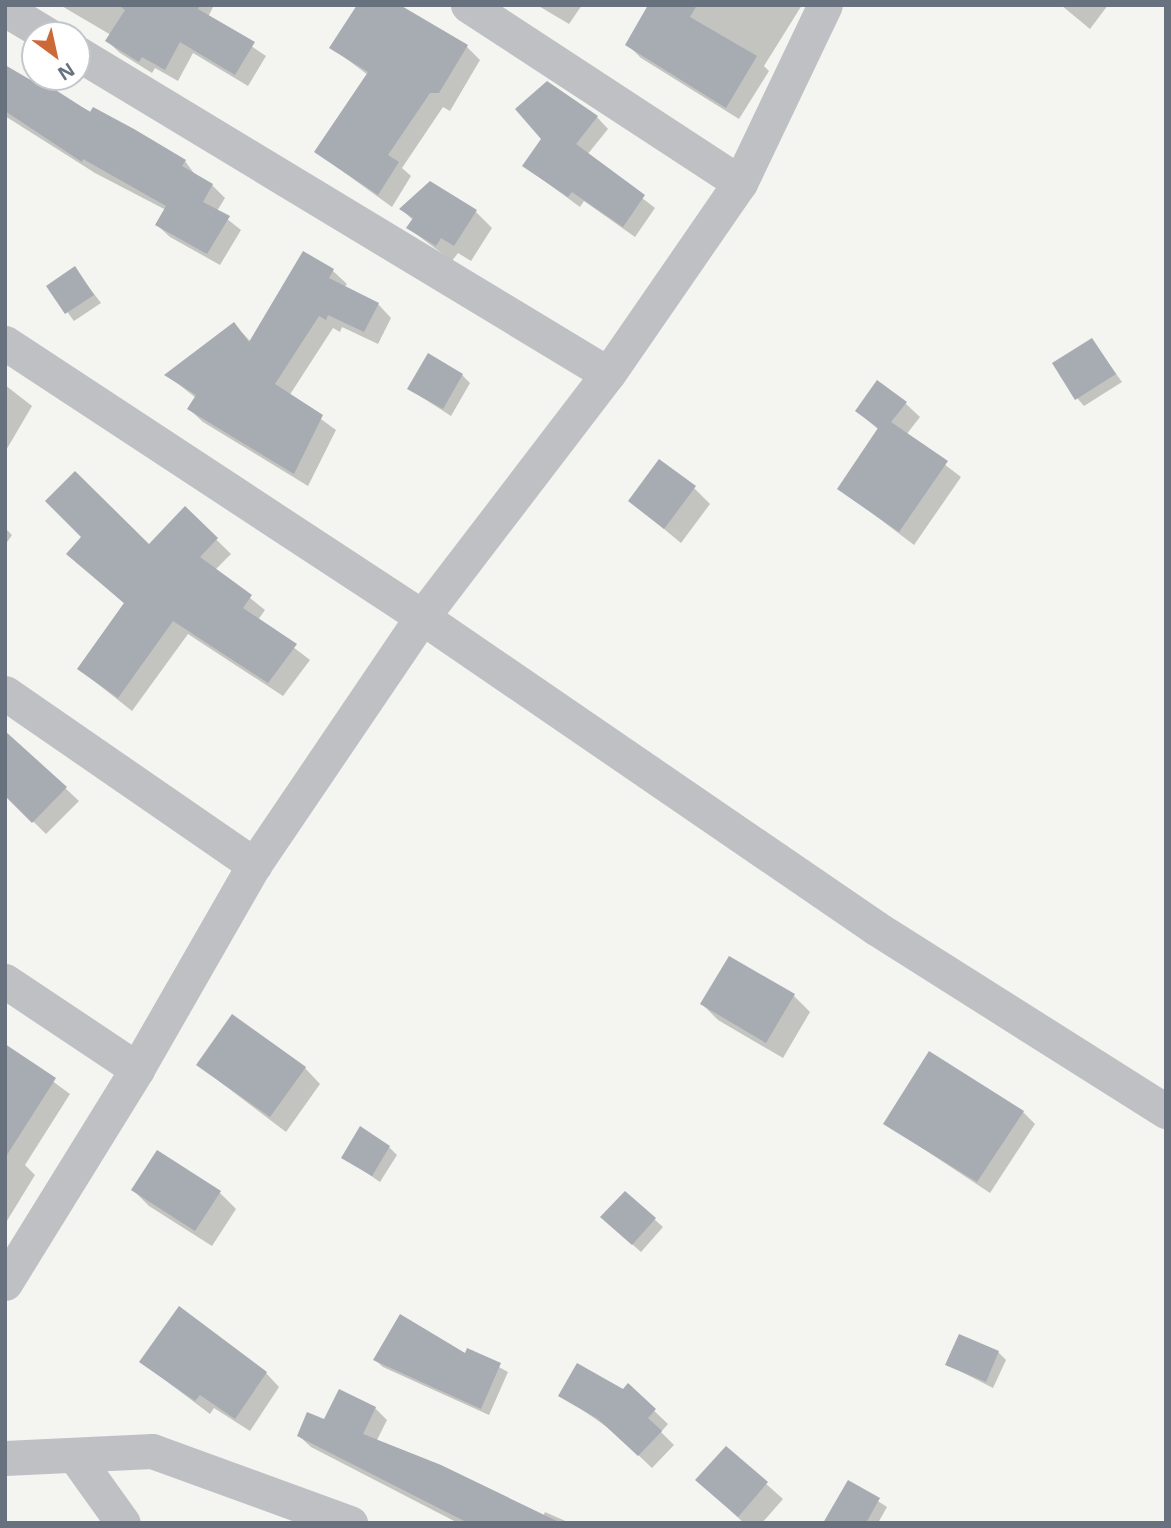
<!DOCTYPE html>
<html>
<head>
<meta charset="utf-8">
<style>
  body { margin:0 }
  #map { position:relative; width:1171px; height:1528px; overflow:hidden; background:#f4f4f1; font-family:"Noto Sans",sans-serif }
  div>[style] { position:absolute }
  .shadow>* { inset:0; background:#0003 }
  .building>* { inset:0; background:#a7acb2 }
  .street>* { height:35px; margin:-17.5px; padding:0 17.5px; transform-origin:17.5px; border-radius:17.5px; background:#bec0c4 }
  span { translate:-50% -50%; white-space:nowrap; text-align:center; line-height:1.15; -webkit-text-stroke:7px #fff; paint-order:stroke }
  .frame { position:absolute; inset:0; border:7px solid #67727e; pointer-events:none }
  .north { position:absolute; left:21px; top:21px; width:70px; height:70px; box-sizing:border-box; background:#fff; border:2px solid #c2c7cb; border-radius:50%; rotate:147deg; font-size:19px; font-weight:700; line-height:28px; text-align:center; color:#67727e }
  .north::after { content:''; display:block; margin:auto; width:24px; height:32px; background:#cd6838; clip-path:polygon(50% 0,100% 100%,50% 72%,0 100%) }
</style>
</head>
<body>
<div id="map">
  <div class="shadow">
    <i style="clip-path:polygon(60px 5px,214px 5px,208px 17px,266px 56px,248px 86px,193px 53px,178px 81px,155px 68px,152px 73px,120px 53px,107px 41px,111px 35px)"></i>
    <i style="clip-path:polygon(537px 5px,582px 5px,569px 24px)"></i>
    <i style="clip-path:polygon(644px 5px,802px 5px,764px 66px,769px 71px,739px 119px,641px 58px,628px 45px,648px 8px)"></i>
    <i style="clip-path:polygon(1061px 5px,1108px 5px,1090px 29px)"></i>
    <i style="clip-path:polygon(467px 47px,480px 60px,450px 111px,443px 107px,402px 168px,411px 176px,392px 207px,316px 152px,368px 75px,332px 48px)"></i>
    <i style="clip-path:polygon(5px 67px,185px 161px,196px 176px,212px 185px,225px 198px,217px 211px,241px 230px,220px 265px,170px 237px,157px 225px,166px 210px,95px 173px,5px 116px)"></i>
    <i style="clip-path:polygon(597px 117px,608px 129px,587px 155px,655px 208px,635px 237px,584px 201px,580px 207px,524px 166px,543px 139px)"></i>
    <i style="clip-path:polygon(401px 209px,476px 212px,492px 228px,471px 261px,458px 253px,452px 261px,408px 228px,413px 220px)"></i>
    <i style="clip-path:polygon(304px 253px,333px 271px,347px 284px,344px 288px,378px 304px,391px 318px,378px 344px,342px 327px,340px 332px,333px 328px,289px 396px,336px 430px,308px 486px,203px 422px,189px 409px,196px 398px,167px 375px,234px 324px,251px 342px)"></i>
    <i style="clip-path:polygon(75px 269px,101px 303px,74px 321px,49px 287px)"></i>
    <i style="clip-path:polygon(1092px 340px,1122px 382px,1084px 406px,1077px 398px)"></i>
    <i style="clip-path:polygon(462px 375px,470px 383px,451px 416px,409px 389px)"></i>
    <i style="clip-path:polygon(5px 385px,32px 406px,5px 452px)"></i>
    <i style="clip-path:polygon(905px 403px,920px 417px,906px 435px,961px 477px,914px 545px,839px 488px,879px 430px,857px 411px)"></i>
    <i style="clip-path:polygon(694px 488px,710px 504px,681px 543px,630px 501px)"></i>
    <i style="clip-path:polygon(185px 509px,231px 554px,215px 570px,265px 610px,258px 620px,310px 660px,283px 696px,188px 634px,132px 711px,79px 669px,126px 605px,68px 554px,149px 546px)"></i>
    <i style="clip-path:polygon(5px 528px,12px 535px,5px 545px)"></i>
    <i style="clip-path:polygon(17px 743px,79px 801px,46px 834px,5px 794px)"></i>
    <i style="clip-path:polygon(729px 959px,794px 996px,810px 1012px,783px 1058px,718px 1020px,702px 1004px)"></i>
    <i style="clip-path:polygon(5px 1046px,70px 1094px,25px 1165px,35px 1175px,5px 1224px)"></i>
    <i style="clip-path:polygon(198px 1065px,305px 1068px,320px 1084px,286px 1132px)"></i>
    <i style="clip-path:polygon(1023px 1112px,1035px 1124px,990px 1193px,886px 1124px)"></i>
    <i style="clip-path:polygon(389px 1147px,397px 1155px,380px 1182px,343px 1157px)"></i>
    <i style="clip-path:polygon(133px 1190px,220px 1193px,236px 1209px,212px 1246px,149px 1206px)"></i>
    <i style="clip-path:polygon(625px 1193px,663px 1227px,641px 1252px,610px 1225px)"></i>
    <i style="clip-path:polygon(468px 1350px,508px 1372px,489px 1415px,383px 1367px,375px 1360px,466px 1355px)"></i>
    <i style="clip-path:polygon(998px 1352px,1006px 1360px,993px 1388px,948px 1365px)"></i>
    <i style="clip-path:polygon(141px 1362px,266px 1373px,279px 1387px,250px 1431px,214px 1408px,210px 1414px)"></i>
    <i style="clip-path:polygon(628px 1386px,668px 1424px,661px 1432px,674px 1445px,652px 1468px,614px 1432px,561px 1395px,623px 1391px)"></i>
    <i style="clip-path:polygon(340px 1391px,375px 1408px,387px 1420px,376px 1442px,489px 1523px,458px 1523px,311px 1447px,299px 1436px,325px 1421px)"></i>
    <i style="clip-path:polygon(726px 1448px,783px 1499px,762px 1523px,744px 1523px,697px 1480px)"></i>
    <i style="clip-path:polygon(849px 1482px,887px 1507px,878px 1523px,838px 1523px)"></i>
    <i style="clip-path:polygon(545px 1512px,570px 1523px,540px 1523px)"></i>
  </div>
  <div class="building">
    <i style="clip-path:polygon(118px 5px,200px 5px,198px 9px,255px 42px,235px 75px,180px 42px,165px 70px,142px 57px,139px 62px,105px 41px,125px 10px)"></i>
    <i style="clip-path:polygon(357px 5px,400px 5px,468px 45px,439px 93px,430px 93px,388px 155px,399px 162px,378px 195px,314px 152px,368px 72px,329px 48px)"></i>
    <i style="clip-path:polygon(648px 5px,697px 5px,690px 17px,757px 56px,726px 108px,625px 45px)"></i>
    <i style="clip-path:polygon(5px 65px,41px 86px,43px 82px,90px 112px,93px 107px,134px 129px,186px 160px,182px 166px,213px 184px,203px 202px,230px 216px,207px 254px,155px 225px,166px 206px,83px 159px,82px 162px,5px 111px)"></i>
    <i style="clip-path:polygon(547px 81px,598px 116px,576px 144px,645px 195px,623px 227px,572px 192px,568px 197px,522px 166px,541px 139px,515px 109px)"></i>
    <i style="clip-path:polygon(430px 181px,477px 210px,454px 246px,441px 238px,436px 246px,406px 228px,413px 218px,399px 209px)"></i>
    <i style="clip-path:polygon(303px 251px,334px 269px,329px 278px,379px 303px,364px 332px,328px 315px,326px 320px,319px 316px,275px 384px,323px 415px,294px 474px,187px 409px,196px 395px,164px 375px,234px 322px,249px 342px)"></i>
    <i style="clip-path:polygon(75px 266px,94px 295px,65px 314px,46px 286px)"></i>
    <i style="clip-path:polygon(1092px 338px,1116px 374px,1075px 400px,1052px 363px)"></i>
    <i style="clip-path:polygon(428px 353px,463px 374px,443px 409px,407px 389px)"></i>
    <i style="clip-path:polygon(877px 380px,907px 402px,891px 422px,948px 461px,899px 532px,837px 489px,878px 428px,855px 411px)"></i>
    <i style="clip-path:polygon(659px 459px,696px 486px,664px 529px,628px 501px)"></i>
    <i style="clip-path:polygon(75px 471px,149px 544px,185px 506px,218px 538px,200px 557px,252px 595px,243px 608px,297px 644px,268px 683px,173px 621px,118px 698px,77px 669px,124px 603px,66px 554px,81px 537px,45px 501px)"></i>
    <i style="clip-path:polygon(5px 731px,67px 787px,32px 823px,5px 796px)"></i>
    <i style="clip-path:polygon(729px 956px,795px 994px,766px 1043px,700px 1004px)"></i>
    <i style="clip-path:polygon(232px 1014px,306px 1067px,270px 1117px,196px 1065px)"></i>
    <i style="clip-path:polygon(5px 1044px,56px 1078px,5px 1158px)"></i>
    <i style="clip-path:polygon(929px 1051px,1024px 1111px,977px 1182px,883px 1124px)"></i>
    <i style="clip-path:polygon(360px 1126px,390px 1146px,372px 1176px,341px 1158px)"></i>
    <i style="clip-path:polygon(157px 1150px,221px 1191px,195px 1231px,131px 1190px)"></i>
    <i style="clip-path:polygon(625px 1191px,656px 1218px,632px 1245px,600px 1217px)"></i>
    <i style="clip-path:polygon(179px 1306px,267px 1372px,235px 1419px,200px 1395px,195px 1401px,139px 1362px)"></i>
    <i style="clip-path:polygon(400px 1314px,465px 1353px,467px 1348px,501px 1363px,481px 1409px,373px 1360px)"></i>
    <i style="clip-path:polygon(959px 1334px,999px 1351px,986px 1382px,945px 1365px)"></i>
    <i style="clip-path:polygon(577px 1363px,623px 1389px,628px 1383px,656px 1409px,648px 1418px,662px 1431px,638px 1456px,598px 1419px,558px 1396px)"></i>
    <i style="clip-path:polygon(339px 1389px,376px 1407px,363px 1434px,441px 1465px,561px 1523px,468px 1523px,297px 1436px,307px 1412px,324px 1419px)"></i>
    <i style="clip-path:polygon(726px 1446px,768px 1482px,738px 1517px,695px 1480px)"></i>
    <i style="clip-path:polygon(848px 1480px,880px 1498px,866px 1523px,823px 1523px)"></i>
  </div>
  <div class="street">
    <i style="left:468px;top:5px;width:325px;rotate:33.2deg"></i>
    <i style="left:5px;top:9px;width:50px;rotate:31.2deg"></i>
    <i style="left:77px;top:53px;width:620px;rotate:31.15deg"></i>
    <i style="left:5px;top:343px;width:499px;rotate:33.3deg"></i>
    <i style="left:422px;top:617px;width:550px;rotate:34.41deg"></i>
    <i style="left:876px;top:928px;width:343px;rotate:32.3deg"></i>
    <i style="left:5px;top:693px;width:303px;rotate:34.6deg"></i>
    <i style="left:5px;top:981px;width:159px;rotate:33.7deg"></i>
    <i style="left:5px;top:1283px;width:251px;rotate:-58.3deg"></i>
    <i style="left:137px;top:1069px;width:235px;rotate:-60.2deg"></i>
    <i style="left:254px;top:865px;width:300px;rotate:-55.9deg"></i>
    <i style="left:422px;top:617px;width:306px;rotate:-52.6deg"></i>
    <i style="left:608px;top:374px;width:232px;rotate:-55.4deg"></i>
    <i style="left:740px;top:183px;width:197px;rotate:-64.5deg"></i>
    <i style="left:75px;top:1456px;width:82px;rotate:54.4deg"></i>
    <i style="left:5px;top:1458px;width:147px;rotate:-2.7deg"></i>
    <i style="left:152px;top:1451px;width:211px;rotate:20deg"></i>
  </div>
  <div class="frame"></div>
  <div class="north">N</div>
</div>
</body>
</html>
